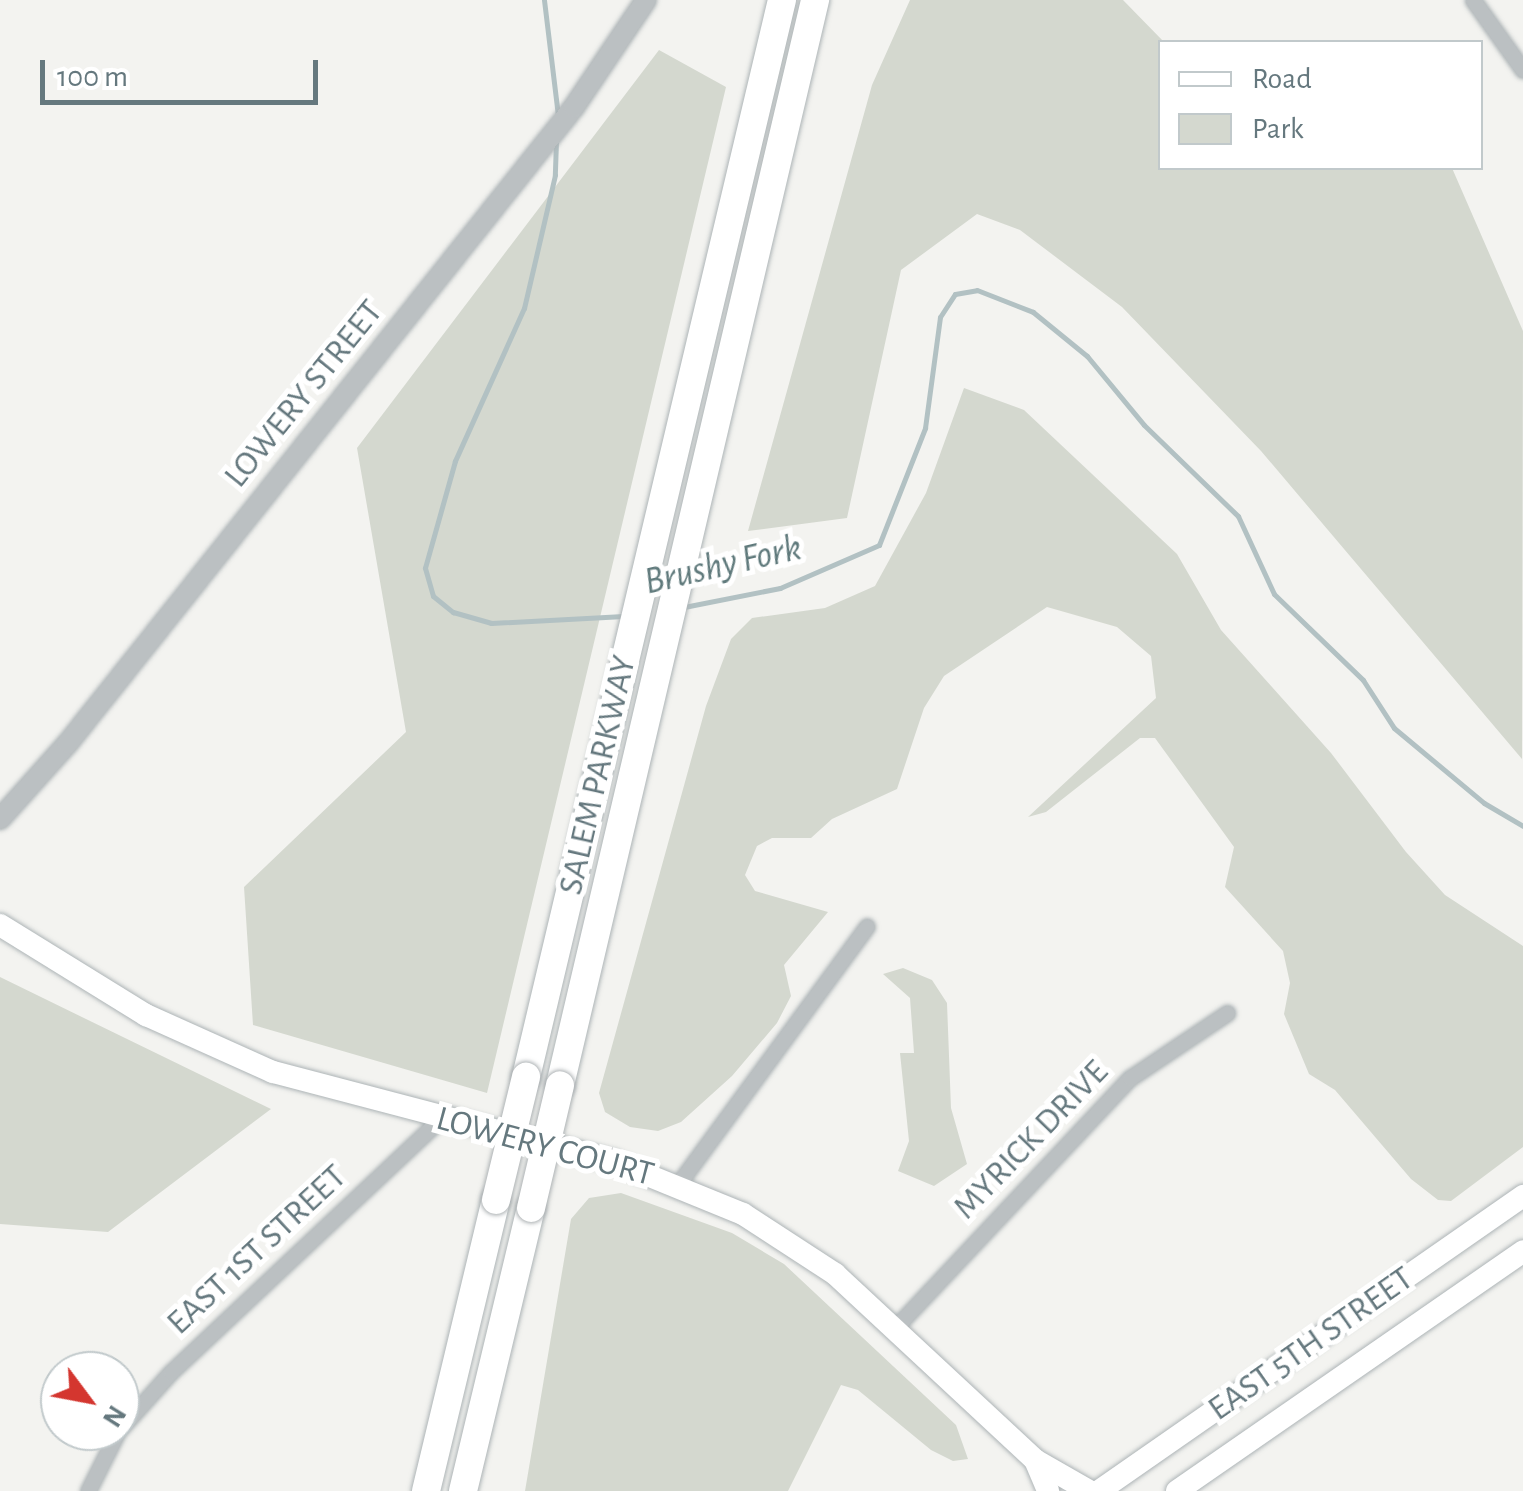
<!DOCTYPE html>
<html>
<head>
<meta charset="utf-8">
<style>
  body { margin:0 }
  #map { position:relative; width:1523px; height:1491px; overflow:hidden; background:#f3f3f0; font-family:"Alegreya Sans",sans-serif }
  div>[style] { position:absolute }
  .green>* { inset:0; background:#d4d8cf }
  .stream>* { height:5px; margin:-2.5px; padding:0 2.5px; transform-origin:2.5px; border-radius:2.5px; background:#b2c1c3 }
  .roads { filter:drop-shadow(0 0 2px #adb4b6) drop-shadow(0 0 2px #adb4b6) }
  .minor>* { height:15px; margin:-7.5px; padding:0 7.5px; transform-origin:7.5px; border-radius:7.5px; background:#bbc0c2 }
  .tertiary>* { height:20px; margin:-10px; padding:0 10px; transform-origin:10px; border-radius:10px; background:#bbc0c2 }
  .secondary>* { height:22px; margin:-11px; padding:0 11px; transform-origin:11px; border-radius:11px; background:#fff }
  .motorway>* { height:28px; margin:-14px; padding:0 14px; transform-origin:14px; border-radius:14px; background:#fff }
  .bridges { filter:drop-shadow(0 0 2px #aeb3b5) drop-shadow(0 0 2px #aeb3b5) }
  .motorway-bridge>* { height:28px; margin:-14px; padding:0 14px; transform-origin:14px; border-radius:14px; background:#fff }
  span { translate:-50% -50%; white-space:nowrap; text-align:center; line-height:1.15; -webkit-text-stroke:10px #fff; paint-order:stroke }
  .street-label { font-size:35px; color:#65787e }
  .water-label { font-size:38px; color:#607a7c; font-style:italic }
  .legend { position:absolute; left:1158px; top:40px; width:325px; height:130px; box-sizing:border-box; background:#fff; border:2px solid #c1c9cb; margin:0; padding:12px 18px; list-style:none; font-size:30px; color:#65787e }
  .legend li { display:flex; align-items:center; gap:20px; height:50px }
  .legend b { width:50px; border:2px solid #c1c9cb }
  .north { position:absolute; left:40px; top:1351px; width:100px; height:100px; box-sizing:border-box; background:#fff; border:2px solid #c1c9cb; border-radius:50%; rotate:122deg; font-size:28px; font-weight:700; line-height:40px; text-align:center; color:#65787e }
  .north::after { content:''; display:block; margin:auto; width:35px; height:45px; background:#d4362f; clip-path:polygon(50% 0,100% 100%,50% 72%,0 100%) }
  .scale { position:absolute; left:40px; top:60px; width:278px; height:45px; box-sizing:border-box; border:5px solid #65787e; border-top:0; padding-left:12px; font-size:30px; line-height:35px; white-space:nowrap; color:#65787e; -webkit-text-stroke:8px #fff; paint-order:stroke }
</style>
</head>
<body>
<div id="map">
  <div class="green">
    <i style="clip-path:polygon(910px 0,1123px 0,1164px 42px,1160px 168px,1452px 168px,1523px 331px,1522px 759px,1261px 451px,1122px 307px,1020px 230px,977px 214px,901px 270px,847px 518px,748px 531px,872px 85px)"></i>
    <i style="clip-path:polygon(659px 50px,726px 87px,487px 1093px,253px 1025px,244px 887px,406px 732px,357px 448px)"></i>
    <i style="clip-path:polygon(964px 388px,1024px 410px,1177px 554px,1221px 630px,1331px 753px,1406px 852px,1445px 895px,1523px 946px,1523px 1147px,1451px 1201px,1438px 1200px,1411px 1179px,1335px 1090px,1309px 1074px,1284px 1014px,1290px 983px,1283px 951px,1225px 887px,1234px 847px,1155px 738px,1140px 738px,1046px 812px,1028px 817px,1156px 698px,1151px 656px,1117px 627px,1047px 607px,944px 676px,924px 708px,897px 789px,832px 819px,811px 838px,772px 838px,757px 846px,745px 875px,755px 891px,828px 912px,784px 965px,791px 996px,777px 1023px,732px 1076px,681px 1122px,658px 1131px,630px 1127px,605px 1112px,599px 1093px,706px 706px,731px 639px,752px 618px,825px 608px,875px 586px,926px 493px)"></i>
    <i style="clip-path:polygon(903px 968px,932px 980px,947px 1003px,951px 1108px,967px 1164px,934px 1186px,898px 1171px,909px 1141px,900px 1053px,914px 1053px,910px 998px,883px 974px)"></i>
    <i style="clip-path:polygon(0 977px,86px 1019px,271px 1109px,108px 1232px,0 1224px)"></i>
    <i style="clip-path:polygon(621px 1193px,732px 1233px,784px 1264px,956px 1425px,968px 1459px,953px 1461px,931px 1450px,858px 1390px,841px 1385px,788px 1491px,525px 1491px,571px 1219px,589px 1198px)"></i>
  </div>
  <div class="stream">
    <i style="left:544px;top:0;width:116px;rotate:83.1deg"></i>
    <i style="left:556px;top:141px;width:34px;rotate:92deg"></i>
    <i style="left:555px;top:175px;width:137px;rotate:103.1deg"></i>
    <i style="left:524px;top:308px;width:168px;rotate:114.3deg"></i>
    <i style="left:455px;top:461px;width:111px;rotate:105.7deg"></i>
    <i style="left:425px;top:568px;width:29px;rotate:74deg"></i>
    <i style="left:433px;top:596px;width:26px;rotate:39deg"></i>
    <i style="left:453px;top:612px;width:40px;rotate:16deg"></i>
    <i style="left:491px;top:623px;width:133px;rotate:-3deg"></i>
    <i style="left:684px;top:607px;width:98px;rotate:-11.2deg"></i>
    <i style="left:780px;top:588px;width:108px;rotate:-23.5deg"></i>
    <i style="left:879px;top:545px;width:126px;rotate:-68.5deg"></i>
    <i style="left:925px;top:428px;width:112px;rotate:-82.3deg"></i>
    <i style="left:940px;top:317px;width:27px;rotate:-57deg"></i>
    <i style="left:955px;top:294px;width:22px;rotate:-10deg"></i>
    <i style="left:977px;top:290px;width:60px;rotate:21.4deg"></i>
    <i style="left:1033px;top:312px;width:70px;rotate:39.2deg"></i>
    <i style="left:1087px;top:356px;width:89px;rotate:50.4deg"></i>
    <i style="left:1144px;top:425px;width:131px;rotate:44.1deg"></i>
    <i style="left:1238px;top:516px;width:86px;rotate:65.2deg"></i>
    <i style="left:1274px;top:594px;width:124px;rotate:44deg"></i>
    <i style="left:1363px;top:680px;width:57px;rotate:57.1deg"></i>
    <i style="left:1394px;top:728px;width:117px;rotate:39.8deg"></i>
    <i style="left:1484px;top:803px;width:45px;rotate:30.5deg"></i>
  </div>
  <div class="roads">
    <div class="minor">
      <i style="left:1473px;top:0;width:86px;rotate:54.5deg"></i>
      <i style="left:679px;top:1183px;width:318px;rotate:-53.8deg"></i>
      <i style="left:895px;top:1328px;width:343px;rotate:-46.8deg"></i>
      <i style="left:1130px;top:1078px;width:117px;rotate:-33.8deg"></i>
      <i style="left:120px;top:1429px;width:76px;rotate:-48.2deg"></i>
      <i style="left:171px;top:1372px;width:369px;rotate:-43.2deg"></i>
      <i style="left:88px;top:1491px;width:67px;rotate:-63.4deg"></i>
    </div>
    <div class="tertiary">
      <i style="left:0;top:819px;width:102px;rotate:-48.2deg"></i>
      <i style="left:68px;top:743px;width:813px;rotate:-51.49deg"></i>
      <i style="left:574px;top:107px;width:129px;rotate:-56.1deg"></i>
    </div>
    <div class="secondary">
      <i style="left:0;top:925px;width:172px;rotate:31.7deg"></i>
      <i style="left:146px;top:1015px;width:139px;rotate:24.2deg"></i>
      <i style="left:273px;top:1072px;width:351px;rotate:14.7deg"></i>
      <i style="left:613px;top:1161px;width:140px;rotate:22.2deg"></i>
      <i style="left:743px;top:1214px;width:110px;rotate:33.1deg"></i>
      <i style="left:835px;top:1274px;width:273px;rotate:42.9deg"></i>
      <i style="left:1035px;top:1460px;width:62px;rotate:29.9deg"></i>
      <i style="left:1035px;top:1460px;width:34px;rotate:67deg"></i>
      <i style="left:1099px;top:1491px;width:517px;rotate:-34.83deg"></i>
      <i style="left:1177px;top:1491px;width:421px;rotate:-34.7deg"></i>
    </div>
    <div class="motorway">
      <i style="left:526px;top:1077px;width:1107px;rotate:-76.63deg"></i>
      <i style="left:560px;top:1085px;width:1115px;rotate:-76.77deg"></i>
      <i style="left:426px;top:1491px;width:299px;rotate:-76.5deg"></i>
      <i style="left:463px;top:1491px;width:291px;rotate:-76.5deg"></i>
    </div>
  </div>
  <div class="bridges">
    <div class="motorway-bridge">
      <i style="left:496px;top:1200px;width:127px;rotate:-76.3deg"></i>
      <i style="left:531px;top:1208px;width:126px;rotate:-76.7deg"></i>
    </div>
  </div>
  <div class="street-label">
    <span style="left:304px;top:394px;rotate:-51deg">LOWERY STREET</span>
    <span style="left:598px;top:775px;rotate:-77deg">SALEM PARKWAY</span>
    <span style="left:1031px;top:1140px;rotate:-46deg">MYRICK DRIVE</span>
    <span style="left:545px;top:1147px;rotate:15deg">LOWERY COURT</span>
    <span style="left:257px;top:1250px;rotate:-43deg">EAST 1ST STREET</span>
    <span style="left:1311px;top:1344px;rotate:-35deg">EAST 5TH STREET</span>
  </div>
  <div class="water-label">
    <span style="left:723px;top:566px;rotate:-13deg">Brushy Fork</span>
  </div>
  <ul class="legend">
  <li><b style="height:12px;background:#fff"></b>Road</li>
  <li><b style="height:28px;background:#d4d8cf"></b>Park</li>
  </ul>
  <div class="north">N</div>
  <div class="scale">100 m</div>
</div>
</body>
</html>
